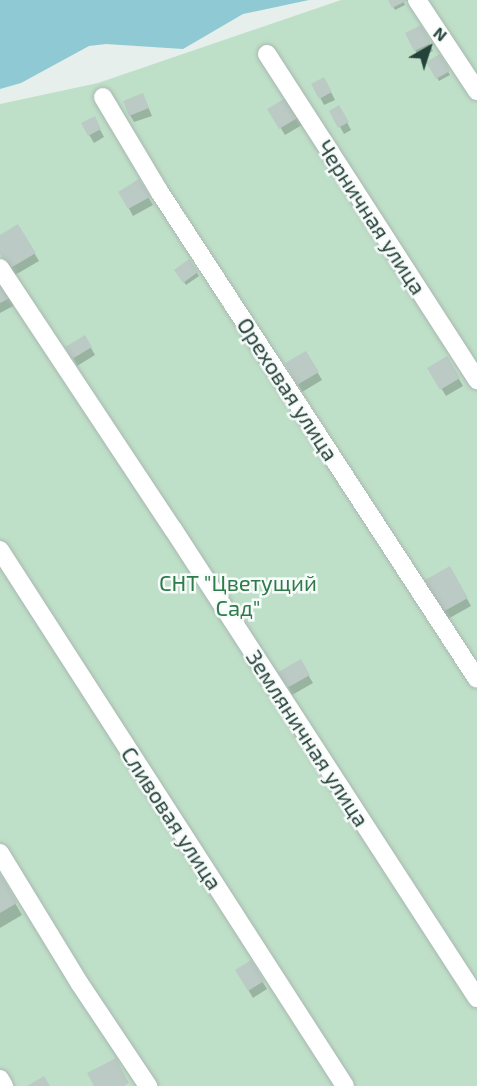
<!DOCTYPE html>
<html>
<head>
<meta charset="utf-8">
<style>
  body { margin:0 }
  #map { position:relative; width:477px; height:1086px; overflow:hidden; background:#e6efeb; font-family:"Exo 2",sans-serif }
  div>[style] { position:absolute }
  .green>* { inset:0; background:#bfe0c8 }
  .water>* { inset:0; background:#8ec9d4 }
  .shadow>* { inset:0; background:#0003 }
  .building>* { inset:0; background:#bbcac4 }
  .roads { filter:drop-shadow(0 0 2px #a8b8b2) drop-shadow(0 0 2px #a8b8b2) }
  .minor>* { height:18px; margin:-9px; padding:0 9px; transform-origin:9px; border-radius:9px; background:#fff }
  span { translate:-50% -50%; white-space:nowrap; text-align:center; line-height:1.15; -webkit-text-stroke:5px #f7fbf9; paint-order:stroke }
  .street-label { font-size:22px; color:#24423a }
  .park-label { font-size:22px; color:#2d7a4b }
  .north { position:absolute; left:399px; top:18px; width:60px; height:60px; -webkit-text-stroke:4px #f7fbf9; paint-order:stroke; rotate:39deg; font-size:16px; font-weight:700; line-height:24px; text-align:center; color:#24423a }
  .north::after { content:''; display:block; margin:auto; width:21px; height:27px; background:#24423a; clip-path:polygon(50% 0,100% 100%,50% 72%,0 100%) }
</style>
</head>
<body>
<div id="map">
  <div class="green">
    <i style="clip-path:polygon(341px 0,477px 0,477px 1086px,0 1086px,0 104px,98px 83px)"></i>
  </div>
  <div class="water">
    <i style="clip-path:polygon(0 0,309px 0,243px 14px,183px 49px,106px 44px,89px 46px,21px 83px,0 89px)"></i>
  </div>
  <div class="shadow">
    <i style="clip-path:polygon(390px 0,403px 0,405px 5px,395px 10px)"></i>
    <i style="clip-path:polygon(407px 34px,425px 34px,433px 51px,419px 58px)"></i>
    <i style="clip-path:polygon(439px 56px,450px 75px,439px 81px,428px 62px)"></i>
    <i style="clip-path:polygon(313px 84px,328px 86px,335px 100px,324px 105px)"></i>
    <i style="clip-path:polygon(287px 99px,302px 125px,285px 135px,269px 109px)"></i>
    <i style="clip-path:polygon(146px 102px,152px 116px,134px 122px,130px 115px)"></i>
    <i style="clip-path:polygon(339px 107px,351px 130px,344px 134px,331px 111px)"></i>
    <i style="clip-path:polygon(94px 118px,104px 137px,94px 143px,83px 124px)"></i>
    <i style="clip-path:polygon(139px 181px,153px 205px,133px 216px,120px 192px)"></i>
    <i style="clip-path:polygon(18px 226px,39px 261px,15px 275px,0 251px,0 237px)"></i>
    <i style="clip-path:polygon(189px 261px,199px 276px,186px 285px,176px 270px)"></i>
    <i style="clip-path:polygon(0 280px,15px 305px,0 313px)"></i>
    <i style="clip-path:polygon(85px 337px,95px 355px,77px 366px,67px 347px)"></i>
    <i style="clip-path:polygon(306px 353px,322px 380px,302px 392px,287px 364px)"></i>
    <i style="clip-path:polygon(447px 358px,463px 386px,446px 396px,429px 368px)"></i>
    <i style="clip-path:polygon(450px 568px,471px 606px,446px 620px,425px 582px)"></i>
    <i style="clip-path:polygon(300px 661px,313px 683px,292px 695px,280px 673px)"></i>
    <i style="clip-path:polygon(0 877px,22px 915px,0 928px)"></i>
    <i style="clip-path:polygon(250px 962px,267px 989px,253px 998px,237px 971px)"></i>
  </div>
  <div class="building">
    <i style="clip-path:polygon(388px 0,408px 0,392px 8px)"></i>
    <i style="clip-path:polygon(421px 25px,431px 43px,414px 51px,405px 33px)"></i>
    <i style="clip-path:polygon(440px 54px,450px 71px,436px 79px,426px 62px)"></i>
    <i style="clip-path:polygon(324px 77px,332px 92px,319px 99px,311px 84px)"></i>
    <i style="clip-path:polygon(143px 93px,149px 108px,129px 116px,123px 101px)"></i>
    <i style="clip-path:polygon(287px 97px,299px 117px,279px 129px,267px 109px)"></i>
    <i style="clip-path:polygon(339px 105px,349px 122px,338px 128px,329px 111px)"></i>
    <i style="clip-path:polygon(95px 116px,101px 129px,88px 136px,81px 123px)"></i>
    <i style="clip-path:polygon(139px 179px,150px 197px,128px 209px,118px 192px)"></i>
    <i style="clip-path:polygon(18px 224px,36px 253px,9px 269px,0 254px,0 235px)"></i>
    <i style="clip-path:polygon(189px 259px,198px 272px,183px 283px,174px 270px)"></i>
    <i style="clip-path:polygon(0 275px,12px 297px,0 303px)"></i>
    <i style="clip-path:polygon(85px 335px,92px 347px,72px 359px,65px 347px)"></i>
    <i style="clip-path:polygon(306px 351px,319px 372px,297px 385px,285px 363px)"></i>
    <i style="clip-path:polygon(447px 356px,460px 378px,440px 390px,427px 368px)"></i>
    <i style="clip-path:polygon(450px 566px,468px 598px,441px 613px,423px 581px)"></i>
    <i style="clip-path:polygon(301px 659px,310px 675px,287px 688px,278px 672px)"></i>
    <i style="clip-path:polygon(0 874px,17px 903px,0 913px)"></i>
    <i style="clip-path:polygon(251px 960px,264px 981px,248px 991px,235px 970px)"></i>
    <i style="clip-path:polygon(116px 1058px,129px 1083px,124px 1086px,94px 1086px,87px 1073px)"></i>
    <i style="clip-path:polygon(44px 1076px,50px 1086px,27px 1086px)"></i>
  </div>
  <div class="roads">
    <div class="minor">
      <i style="left:417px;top:0;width:109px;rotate:56.6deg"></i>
      <i style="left:267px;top:54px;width:388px;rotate:57.2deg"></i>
      <i style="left:103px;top:97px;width:109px;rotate:59.2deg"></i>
      <i style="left:159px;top:191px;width:582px;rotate:56.91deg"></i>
      <i style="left:0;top:268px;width:313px;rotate:56.5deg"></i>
      <i style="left:173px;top:529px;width:559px;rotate:57.05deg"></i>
      <i style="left:0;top:550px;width:637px;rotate:57.23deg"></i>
      <i style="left:0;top:853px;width:153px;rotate:58.6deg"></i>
      <i style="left:80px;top:984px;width:123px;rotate:56.3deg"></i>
      <i style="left:0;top:1079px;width:8px;rotate:60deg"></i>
    </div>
  </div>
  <div class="street-label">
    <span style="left:372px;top:217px;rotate:57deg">Черничная улица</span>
    <span style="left:288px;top:389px;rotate:57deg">Ореховая улица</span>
    <span style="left:308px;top:738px;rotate:57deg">Земляничная улица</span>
    <span style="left:172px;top:818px;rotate:57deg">Сливовая улица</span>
  </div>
  <div class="park-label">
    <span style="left:238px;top:595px">СНТ "Цветущий<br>Сад"</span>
  </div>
  <div class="north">N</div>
</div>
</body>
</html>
